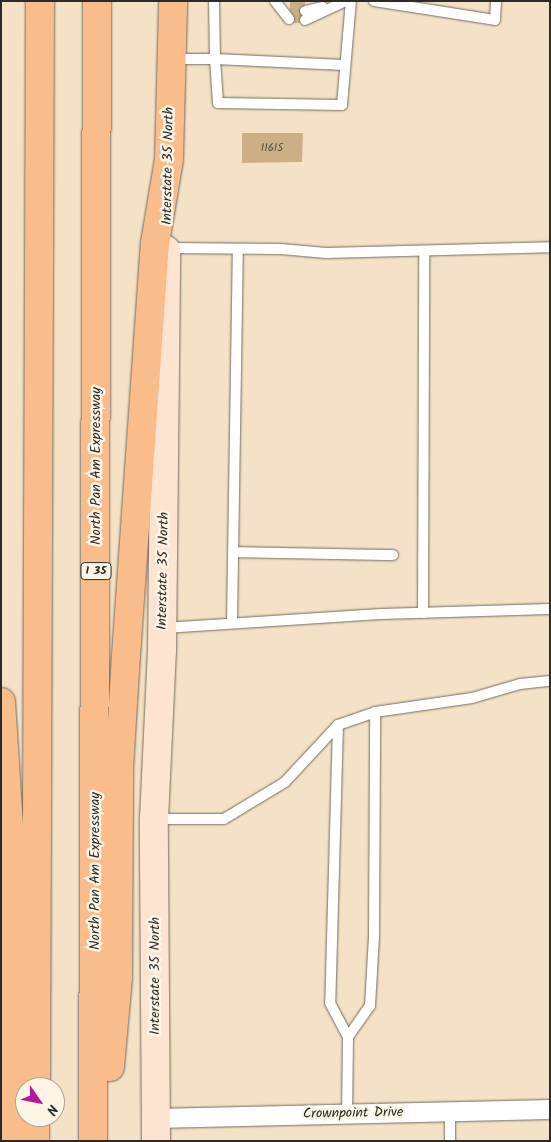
<!DOCTYPE html>
<html>
<head>
<meta charset="utf-8">
<style>
  body { margin:0 }
  #map { position:relative; width:551px; height:1142px; overflow:hidden; background:#f5e2c6; font-family:Kalam,sans-serif }
  div>[style] { position:absolute }
  .building>* { inset:0; background:#cdaf86 }
  .roads { filter:drop-shadow(0 0 1px #726b61) drop-shadow(0 0 1px #726b61) }
  .service>* { height:10px; margin:-5px; padding:0 5px; transform-origin:5px; border-radius:5px; background:#fff }
  .minor>* { height:19px; margin:-9.5px; padding:0 9.5px; transform-origin:9.5px; border-radius:9.5px; background:#fff }
  .secondary>* { height:28px; margin:-14px; padding:0 14px; transform-origin:14px; border-radius:14px; background:#fde4d0 }
  .primary>* { height:28px; margin:-14px; padding:0 14px; transform-origin:14px; border-radius:14px; background:#f9bc8a }
  .motorway>* { height:28px; margin:-14px; padding:0 14px; transform-origin:14px; border-radius:14px; background:#f9bc8a }
  span { translate:-50% -50%; white-space:nowrap; text-align:center; line-height:1.15; -webkit-text-stroke:5px #fcf5e5; paint-order:stroke }
  .number-label { font-size:11px; color:#544c42 }
  .number-label span { -webkit-text-stroke-width:0 }
  .shield-label span { padding:1px 4px; background:#fcf5e5; border:1px solid; border-radius:4px; -webkit-text-stroke-width:0 }
  .shield-label { font-size:12px; color:#2b2b2b; font-weight:700 }
  .street-label { font-size:14px; color:#2b2b2b }
  .frame { position:absolute; inset:0; border:2px solid #2b2b2b; pointer-events:none }
  .north { position:absolute; left:15px; top:1077px; width:50px; height:50px; box-sizing:border-box; background:#fcf5e5; border:1px solid #a8a49b; border-radius:50%; rotate:123deg; font-size:14px; font-weight:700; line-height:20px; text-align:center; color:#2b2b2b }
  .north::after { content:''; display:block; margin:auto; width:18px; height:22px; background:#b5179e; clip-path:polygon(50% 0,100% 100%,50% 72%,0 100%) }
</style>
</head>
<body>
<div id="map">
  <div class="building">
    <i style="clip-path:polygon(290px 1px,305px 1px,305px 23px,289px 23px)"></i>
    <i style="clip-path:polygon(242px 133px,303px 133px,302px 162px,242px 163px)"></i>
  </div>
  <div class="roads">
    <div class="service">
      <i style="left:214px;top:1px;width:58px;rotate:89deg"></i>
      <i style="left:215px;top:59px;width:129px;rotate:2.7deg"></i>
      <i style="left:275px;top:1px;width:23px;rotate:52deg"></i>
      <i style="left:374px;top:1px;width:122px;rotate:8.9deg"></i>
      <i style="left:495px;top:20px;width:19px;rotate:-87deg"></i>
      <i style="left:305px;top:11px;width:18px;rotate:-13deg"></i>
      <i style="left:305px;top:20px;width:45px;rotate:-24.9deg"></i>
      <i style="left:171px;top:59px;width:44px"></i>
      <i style="left:215px;top:59px;width:44px;rotate:86.1deg"></i>
      <i style="left:218px;top:103px;width:124px;rotate:0.9deg"></i>
      <i style="left:342px;top:105px;width:104px;rotate:-85.1deg"></i>
      <i style="left:167px;top:248px;width:114px;rotate:0.5deg"></i>
      <i style="left:281px;top:249px;width:45px;rotate:5.1deg"></i>
      <i style="left:326px;top:253px;width:224px;rotate:-1.5deg"></i>
      <i style="left:233px;top:552px;width:160px;rotate:1.1deg"></i>
      <i style="left:423px;top:613px;width:361px;rotate:-89.8deg"></i>
      <i style="left:232px;top:622px;width:372px;rotate:-89.1deg"></i>
      <i style="left:164px;top:628px;width:217px;rotate:-3.7deg"></i>
      <i style="left:381px;top:614px;width:169px;rotate:-1.7deg"></i>
      <i style="left:338px;top:725px;width:278px;rotate:91.6deg"></i>
      <i style="left:330px;top:1003px;width:38px;rotate:62deg"></i>
      <i style="left:348px;top:1037px;width:77px;rotate:90.7deg"></i>
      <i style="left:156px;top:819px;width:68px"></i>
      <i style="left:224px;top:819px;width:71px;rotate:-31.2deg"></i>
      <i style="left:285px;top:782px;width:78px;rotate:-47.1deg"></i>
      <i style="left:338px;top:725px;width:39px;rotate:-19deg"></i>
      <i style="left:375px;top:712px;width:98px;rotate:-8.2deg"></i>
      <i style="left:472px;top:698px;width:50px;rotate:-16.3deg"></i>
      <i style="left:520px;top:684px;width:30px;rotate:-6deg"></i>
      <i style="left:348px;top:1037px;width:38px;rotate:-55deg"></i>
      <i style="left:370px;top:1006px;width:70px;rotate:-86.7deg"></i>
      <i style="left:374px;top:936px;width:224px;rotate:-89.7deg"></i>
      <i style="left:450px;top:1141px;width:30px;rotate:-90deg"></i>
    </div>
    <div class="minor">
      <i style="left:155px;top:1118px;width:395px;rotate:-1.3deg"></i>
    </div>
    <div class="secondary">
      <i style="left:156px;top:1141px;width:322px;rotate:-90.4deg"></i>
      <i style="left:154px;top:819px;width:168px;rotate:-87.3deg"></i>
      <i style="left:162px;top:651px;width:401px;rotate:-89.4deg"></i>
    </div>
    <div class="primary">
      <i style="left:169px;top:159px;width:158px;rotate:-88.5deg"></i>
    </div>
    <div class="motorway">
      <i style="left:1px;top:702px;width:201px;rotate:86.3deg"></i>
      <i style="left:14px;top:903px;width:238px;rotate:89.8deg"></i>
      <i style="left:110px;top:1067px;width:89px;rotate:-84.9deg"></i>
      <i style="left:118px;top:978px;width:209px;rotate:-89.7deg"></i>
      <i style="left:119px;top:769px;width:113px;rotate:-86.5deg"></i>
      <i style="left:126px;top:656px;width:414px;rotate:-86deg"></i>
      <i style="left:155px;top:243px;width:85px;rotate:-80.5deg"></i>
      <i style="left:36px;top:1087px;width:1086px;rotate:-89.79deg"></i>
      <i style="left:35px;top:1141px;width:24px;rotate:-90deg"></i>
      <i style="left:93px;top:1141px;width:1140px;rotate:-89.8deg"></i>
    </div>
  </div>
  <div class="number-label">
    <span style="left:272px;top:148px">11615</span>
  </div>
  <div class="shield-label">
    <span style="left:96px;top:571px">I 35</span>
  </div>
  <div class="street-label">
    <span style="left:168px;top:166px;rotate:-89deg">Interstate 35 North</span>
    <span style="left:96px;top:466px;rotate:-90deg">North Pan Am Expressway</span>
    <span style="left:163px;top:571px;rotate:-89deg">Interstate 35 North</span>
    <span style="left:95px;top:871px;rotate:-90deg">North Pan Am Expressway</span>
    <span style="left:155px;top:976px;rotate:-90deg">Interstate 35 North</span>
    <span style="left:353px;top:1113px;rotate:-1deg">Crownpoint Drive</span>
  </div>
  <div class="frame"></div>
  <div class="north">N</div>
</div>
</body>
</html>
